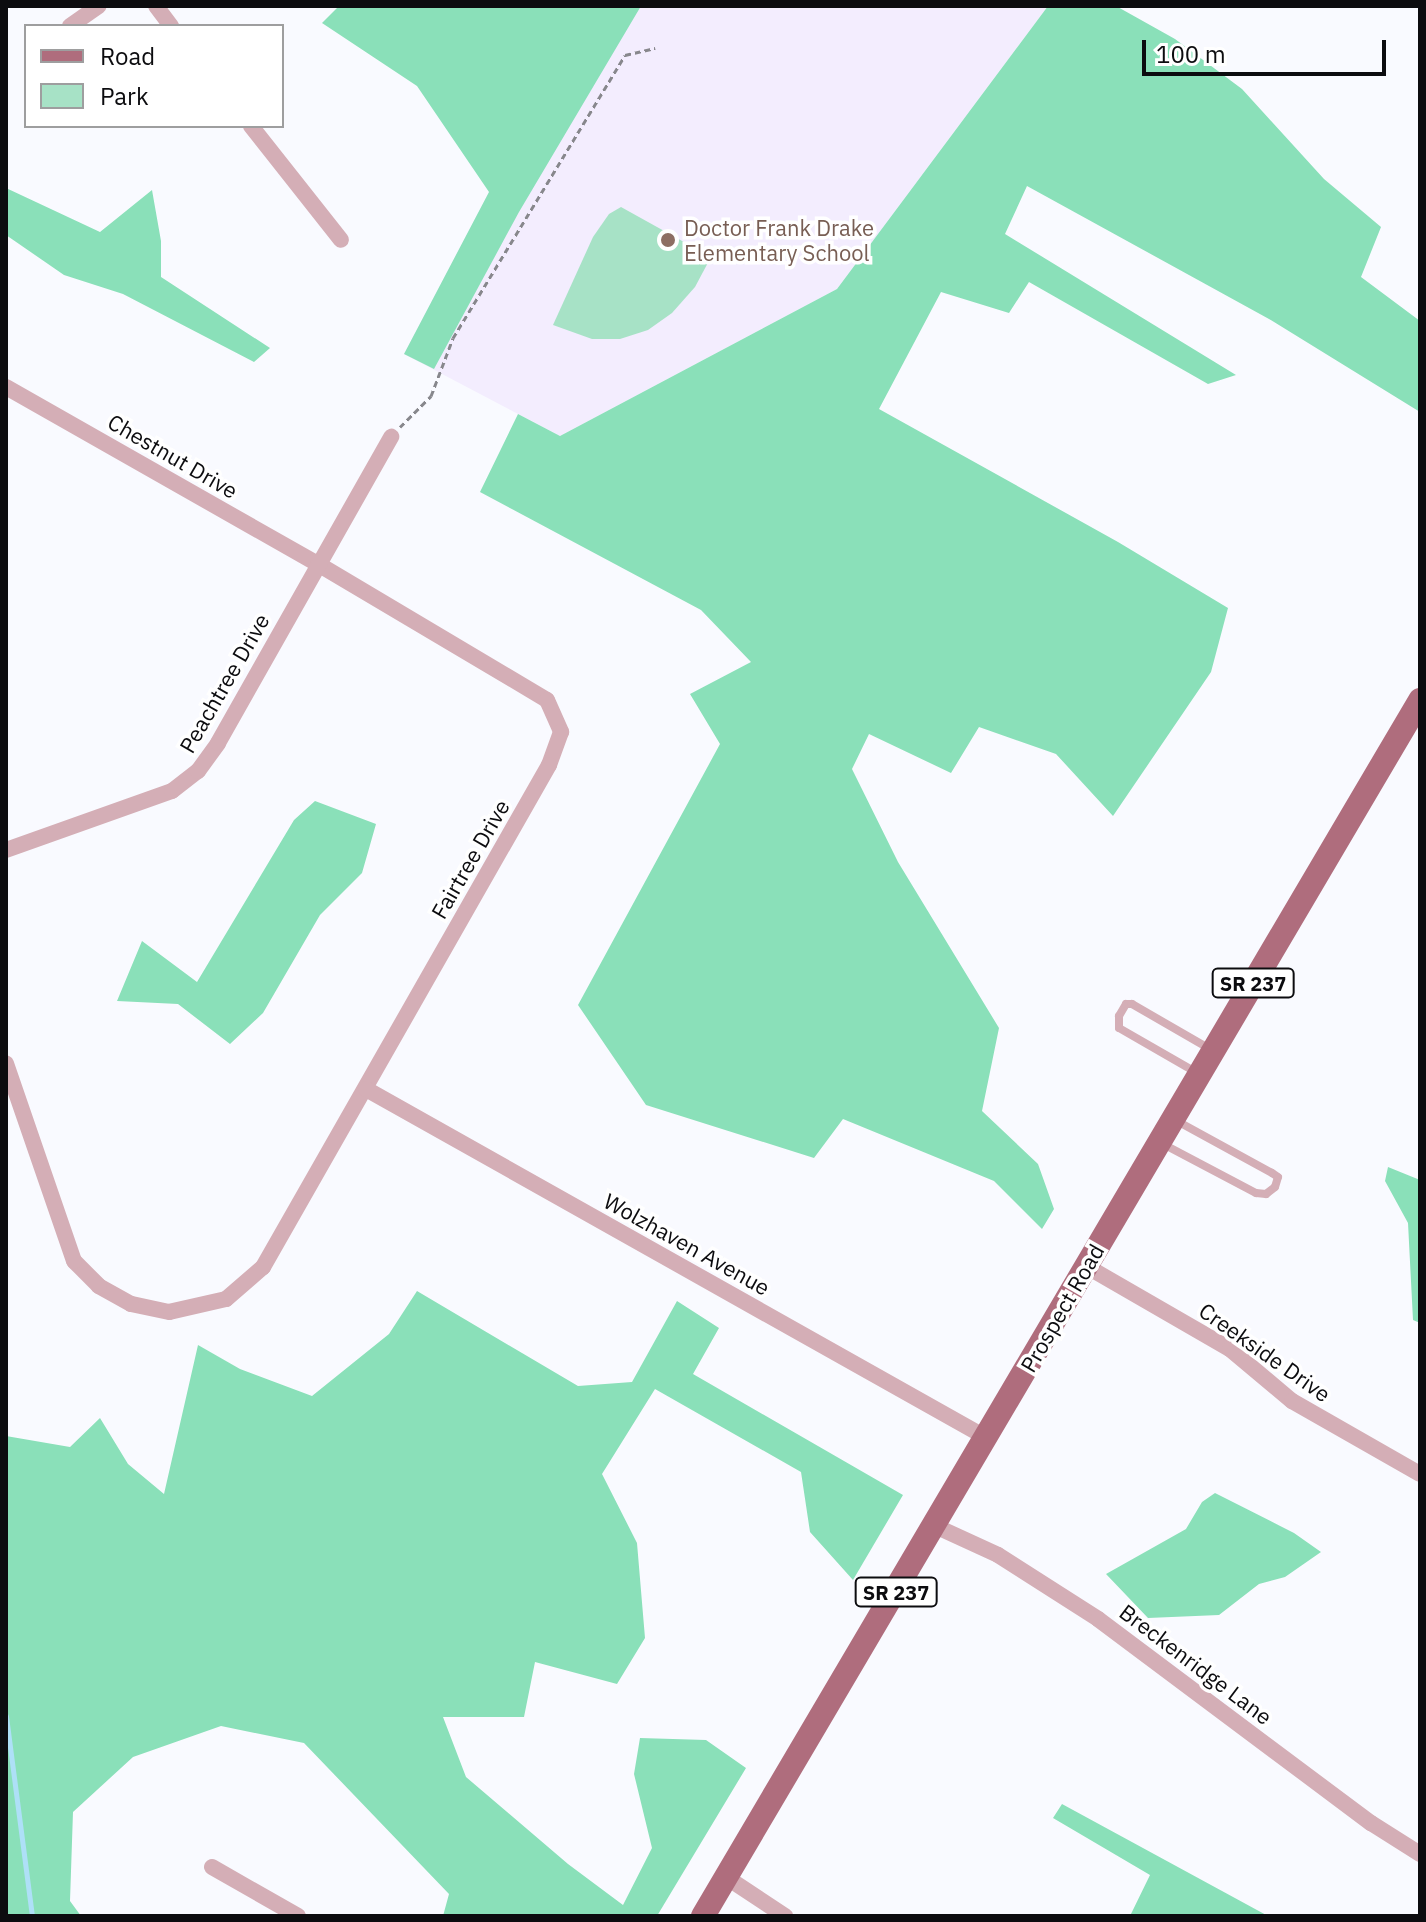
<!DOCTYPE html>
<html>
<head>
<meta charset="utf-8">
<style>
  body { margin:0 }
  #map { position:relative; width:1426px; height:1922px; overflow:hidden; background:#f9faff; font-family:"IBM Plex Sans",sans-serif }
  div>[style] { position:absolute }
  .education>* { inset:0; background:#f3edfe }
  .green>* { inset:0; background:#a7e2c6 }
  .forest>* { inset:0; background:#8ae0b9 }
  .stream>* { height:5px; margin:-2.5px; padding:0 2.5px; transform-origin:2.5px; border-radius:2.5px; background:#aee0f7 }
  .path>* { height:3px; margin-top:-1.5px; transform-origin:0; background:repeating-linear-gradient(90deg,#87878c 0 6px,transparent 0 10px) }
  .lane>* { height:8px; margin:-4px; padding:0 4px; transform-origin:4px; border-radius:4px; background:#d4aeb6 }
  .street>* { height:16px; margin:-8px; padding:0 8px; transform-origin:8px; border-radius:8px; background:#d4aeb6 }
  .primary>* { height:24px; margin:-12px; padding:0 12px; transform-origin:12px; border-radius:12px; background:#af6d7d }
  .dots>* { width:22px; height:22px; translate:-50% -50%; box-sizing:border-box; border:4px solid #fff; border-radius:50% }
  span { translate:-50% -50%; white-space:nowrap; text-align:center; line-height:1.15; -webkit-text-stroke:7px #fff; paint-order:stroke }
  .shield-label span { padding:2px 6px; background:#fff; border:2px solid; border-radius:6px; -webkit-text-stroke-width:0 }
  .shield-label { font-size:20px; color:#0c0c0f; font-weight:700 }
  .education-label { font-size:22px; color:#785e54 }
  .left { translate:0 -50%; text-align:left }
  .street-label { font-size:22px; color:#0c0c0f }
  .frame { position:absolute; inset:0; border:8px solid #0c0c0f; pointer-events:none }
  .legend { position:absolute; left:24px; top:24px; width:260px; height:104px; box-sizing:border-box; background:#fff; border:2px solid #9e9e9f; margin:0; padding:10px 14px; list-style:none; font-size:24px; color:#0c0c0f }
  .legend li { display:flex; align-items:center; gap:16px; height:40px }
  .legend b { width:40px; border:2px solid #9e9e9f }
  .scale { position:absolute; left:1142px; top:40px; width:244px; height:36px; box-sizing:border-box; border:4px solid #0c0c0f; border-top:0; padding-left:10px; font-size:24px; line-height:28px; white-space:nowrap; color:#0c0c0f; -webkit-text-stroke:6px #fff; paint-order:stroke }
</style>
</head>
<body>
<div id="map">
  <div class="education">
    <i style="clip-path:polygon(587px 6px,1048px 6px,837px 289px,560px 436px,404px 354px)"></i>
  </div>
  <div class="green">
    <i style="clip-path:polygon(621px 207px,711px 257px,695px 287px,672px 313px,648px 330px,620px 339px,592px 339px,553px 325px,593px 237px,609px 214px)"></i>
  </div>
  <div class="forest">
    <i style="clip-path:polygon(339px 6px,641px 6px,519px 212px,434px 369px,404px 354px,489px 192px,417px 86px,322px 23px)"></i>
    <i style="clip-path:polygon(1048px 6px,1116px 6px,1175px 39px,1242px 89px,1324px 179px,1381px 227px,1361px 277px,1420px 321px,1420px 412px,1269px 319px,1027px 186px,1005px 234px,1236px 375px,1208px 384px,1029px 282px,1009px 313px,941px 292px,879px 409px,1118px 542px,1228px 608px,1211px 672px,1113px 816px,1056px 754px,979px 727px,951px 773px,869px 734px,852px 769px,898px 862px,999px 1028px,982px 1111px,1038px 1164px,1054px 1209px,1042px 1229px,994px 1181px,843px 1119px,814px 1158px,646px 1105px,578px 1005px,720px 744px,690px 694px,751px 662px,701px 610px,480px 492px,518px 414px,560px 436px,837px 289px)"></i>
    <i style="clip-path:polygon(6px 188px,100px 232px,152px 190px,161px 241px,161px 277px,270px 348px,254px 362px,123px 294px,64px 275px,6px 235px)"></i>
    <i style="clip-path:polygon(315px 801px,376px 824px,362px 873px,320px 915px,263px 1013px,230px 1044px,178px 1004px,117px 1001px,142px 941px,197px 982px,294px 820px)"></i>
    <i style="clip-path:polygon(1388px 1167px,1420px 1180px,1420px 1323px,1413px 1320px,1408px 1223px,1385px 1181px)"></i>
    <i style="clip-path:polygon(417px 1291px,578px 1386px,632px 1382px,677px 1301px,719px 1328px,693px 1374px,903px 1495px,853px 1580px,810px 1532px,801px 1472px,655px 1389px,602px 1474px,637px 1543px,645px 1638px,617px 1684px,535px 1662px,524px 1717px,443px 1717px,466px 1777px,568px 1864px,623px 1905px,652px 1848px,634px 1774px,640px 1738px,706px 1740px,746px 1768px,657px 1916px,443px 1916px,449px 1894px,304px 1743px,221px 1726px,133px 1757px,73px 1812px,70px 1901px,81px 1916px,6px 1916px,6px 1436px,70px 1447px,100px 1418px,128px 1464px,164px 1494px,198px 1345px,240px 1369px,312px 1396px,389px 1334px)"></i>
    <i style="clip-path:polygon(1215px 1493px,1294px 1533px,1321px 1552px,1285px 1577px,1259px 1584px,1219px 1615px,1148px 1618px,1106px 1574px,1186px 1529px,1202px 1502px)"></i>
    <i style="clip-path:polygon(1062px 1804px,1268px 1916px,1130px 1916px,1150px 1875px,1053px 1818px)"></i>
  </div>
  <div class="stream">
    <i style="left:6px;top:1716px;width:202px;rotate:82.6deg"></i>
  </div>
  <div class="path">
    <i style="left:400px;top:427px;width:44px;rotate:-45deg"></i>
    <i style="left:431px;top:396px;width:62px;rotate:-69.2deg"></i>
    <i style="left:453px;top:338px;width:331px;rotate:-58.7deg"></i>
    <i style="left:625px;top:55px;width:31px;rotate:-13deg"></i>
  </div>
  <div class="lane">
    <i style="left:1199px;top:1074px;width:92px;rotate:-150.1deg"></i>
    <i style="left:1119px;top:1028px;width:12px;rotate:-90deg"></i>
    <i style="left:1119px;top:1016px;width:14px;rotate:-60deg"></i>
    <i style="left:1126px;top:1004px;width:6px"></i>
    <i style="left:1132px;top:1004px;width:90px;rotate:30deg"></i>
    <i style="left:1163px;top:1144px;width:105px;rotate:27.8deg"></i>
    <i style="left:1256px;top:1193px;width:10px;rotate:6deg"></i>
    <i style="left:1266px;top:1194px;width:11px;rotate:-38deg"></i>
    <i style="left:1275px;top:1187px;width:10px;rotate:-73deg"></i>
    <i style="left:1278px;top:1177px;width:7px;rotate:-146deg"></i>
    <i style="left:1272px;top:1173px;width:111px;rotate:-151.3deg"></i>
  </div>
  <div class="street">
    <i style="left:156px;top:6px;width:25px;rotate:53deg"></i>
    <i style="left:70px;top:26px;width:35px;rotate:-35deg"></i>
    <i style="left:251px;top:126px;width:145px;rotate:51.7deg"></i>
    <i style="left:6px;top:387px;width:359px;rotate:29.6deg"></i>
    <i style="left:318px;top:564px;width:266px;rotate:30.7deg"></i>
    <i style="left:547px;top:700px;width:35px;rotate:66deg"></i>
    <i style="left:561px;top:732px;width:35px;rotate:110deg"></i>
    <i style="left:549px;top:765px;width:578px;rotate:119.67deg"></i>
    <i style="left:263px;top:1267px;width:49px;rotate:139.1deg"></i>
    <i style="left:226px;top:1299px;width:58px;rotate:167.2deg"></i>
    <i style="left:169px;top:1312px;width:39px;rotate:-168deg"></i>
    <i style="left:131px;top:1304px;width:37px;rotate:-151deg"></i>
    <i style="left:99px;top:1286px;width:35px;rotate:-135deg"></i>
    <i style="left:74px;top:1261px;width:209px;rotate:-109deg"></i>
    <i style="left:6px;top:850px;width:176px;rotate:-19.6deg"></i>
    <i style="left:172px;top:791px;width:33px;rotate:-38deg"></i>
    <i style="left:198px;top:771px;width:34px;rotate:-54deg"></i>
    <i style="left:218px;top:743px;width:352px;rotate:-60.5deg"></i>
    <i style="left:366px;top:1089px;width:712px;rotate:29.34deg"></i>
    <i style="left:1086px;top:1266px;width:166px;rotate:30deg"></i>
    <i style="left:1230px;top:1349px;width:81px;rotate:40deg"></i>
    <i style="left:1292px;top:1401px;width:147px;rotate:29.7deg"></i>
    <i style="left:935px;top:1526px;width:69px;rotate:24.7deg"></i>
    <i style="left:998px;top:1555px;width:119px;rotate:32.6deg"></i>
    <i style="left:1098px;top:1619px;width:341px;rotate:36.8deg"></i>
    <i style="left:1371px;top:1823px;width:58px;rotate:32.3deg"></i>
    <i style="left:212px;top:1867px;width:99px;rotate:29.7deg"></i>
    <i style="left:726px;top:1877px;width:71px;rotate:33.5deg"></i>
  </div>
  <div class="primary">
    <i style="left:703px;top:1916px;width:1412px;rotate:-59.47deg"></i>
  </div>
  <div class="dots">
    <i style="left:668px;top:240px;background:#8d6e63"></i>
  </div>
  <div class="shield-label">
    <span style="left:1253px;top:983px">SR 237</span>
    <span style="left:896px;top:1592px">SR 237</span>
  </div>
  <div class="education-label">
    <span class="left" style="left:684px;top:240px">Doctor Frank Drake<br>Elementary School</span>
  </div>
  <div class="street-label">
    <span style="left:173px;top:456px;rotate:30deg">Chestnut Drive</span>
    <span style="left:224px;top:683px;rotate:-60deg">Peachtree Drive</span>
    <span style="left:470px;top:859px;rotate:-60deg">Fairtree Drive</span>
    <span style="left:687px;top:1244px;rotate:29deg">Wolzhaven Avenue</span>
    <span style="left:1062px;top:1308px;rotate:-60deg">Prospect Road</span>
    <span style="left:1265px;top:1352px;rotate:35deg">Creekside Drive</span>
    <span style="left:1196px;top:1664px;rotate:37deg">Breckenridge Lane</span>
  </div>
  <div class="frame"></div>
  <ul class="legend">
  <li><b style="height:10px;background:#af6d7d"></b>Road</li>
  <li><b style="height:22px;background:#a7e2c6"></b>Park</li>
  </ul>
  <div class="scale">100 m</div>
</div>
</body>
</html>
